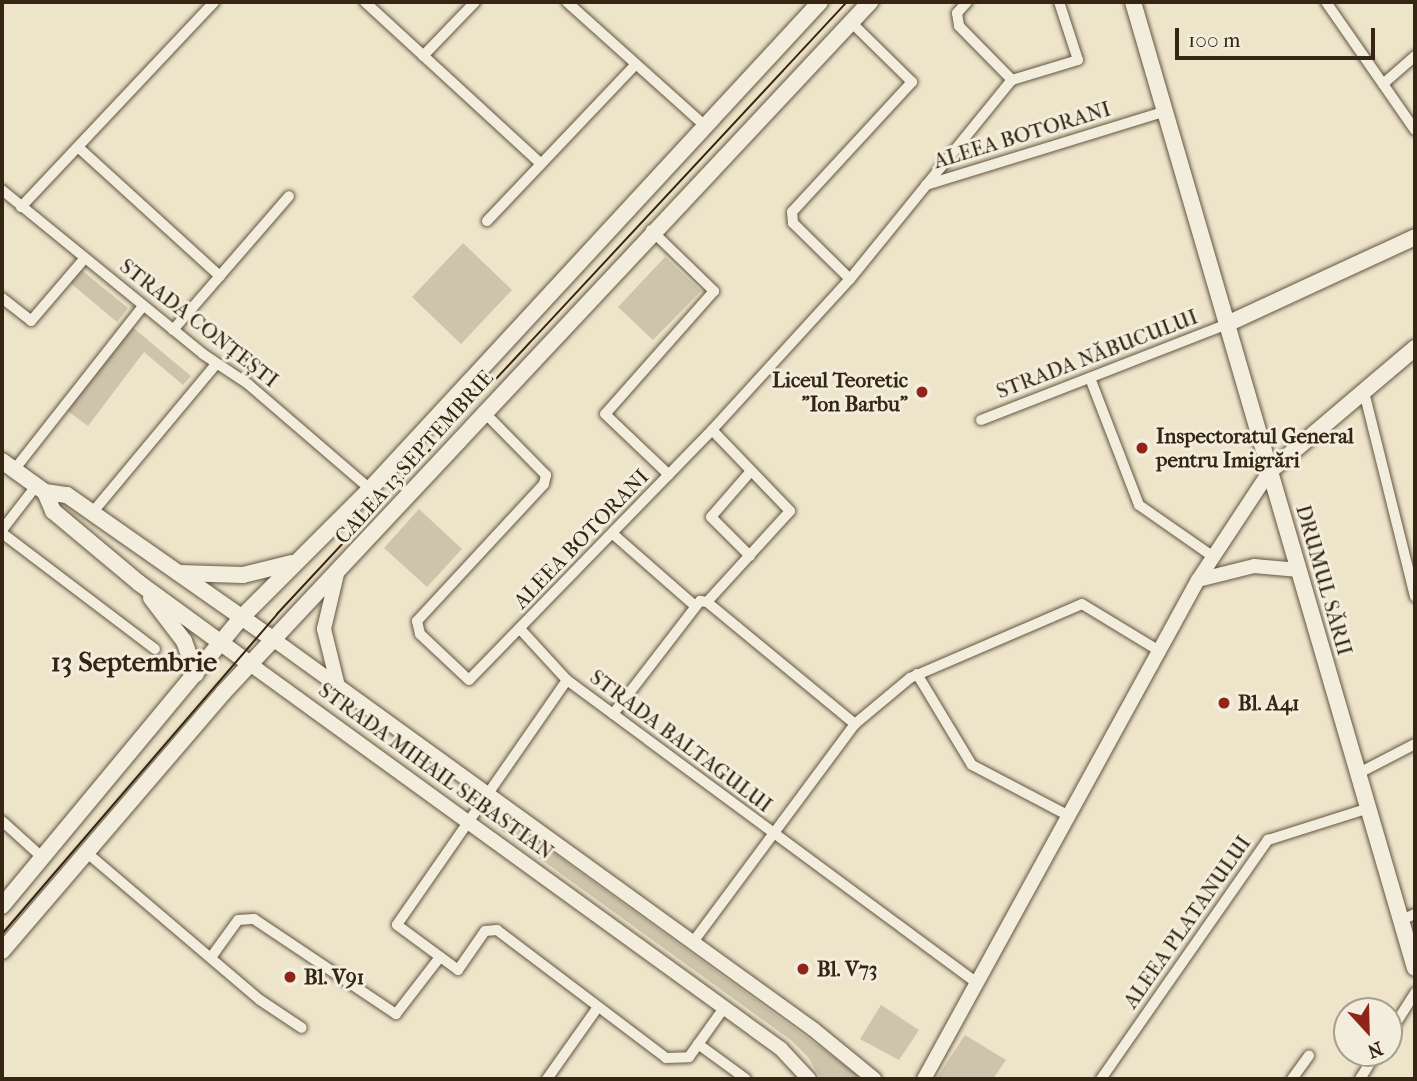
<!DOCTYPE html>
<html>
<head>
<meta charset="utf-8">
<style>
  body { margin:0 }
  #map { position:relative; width:1417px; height:1081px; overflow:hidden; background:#ede4ca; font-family:"IM FELL French Canon",serif }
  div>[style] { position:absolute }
  .green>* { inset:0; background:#cec4ab }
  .roads { filter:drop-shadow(0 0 2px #645540) drop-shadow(0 0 2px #645540) }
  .minor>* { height:10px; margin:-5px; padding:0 5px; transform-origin:5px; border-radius:5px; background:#f3eddd }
  .tertiary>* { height:14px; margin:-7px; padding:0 7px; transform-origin:7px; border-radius:7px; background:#f3eddd }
  .secondary>* { height:16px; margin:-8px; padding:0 8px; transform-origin:8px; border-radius:8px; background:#f3eddd }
  .tram>* { height:2px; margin:-1px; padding:0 1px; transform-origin:1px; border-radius:1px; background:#362512 }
  .dots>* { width:19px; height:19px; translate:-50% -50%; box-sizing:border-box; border:4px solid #f3eddd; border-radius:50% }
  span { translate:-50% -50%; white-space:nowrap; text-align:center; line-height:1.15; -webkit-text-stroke:6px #f3eddd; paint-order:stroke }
  .street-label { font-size:21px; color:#362512 }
  .poi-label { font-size:21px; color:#362512; font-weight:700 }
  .right { translate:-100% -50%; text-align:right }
  .left { translate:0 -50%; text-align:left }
  .district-label { font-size:28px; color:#362512; font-weight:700 }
  .frame { position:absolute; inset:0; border:4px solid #362512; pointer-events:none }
  .north { position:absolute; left:1333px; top:997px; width:70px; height:70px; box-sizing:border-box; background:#f3eddd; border:2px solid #a79d8c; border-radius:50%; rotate:158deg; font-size:19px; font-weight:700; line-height:28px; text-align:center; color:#362512 }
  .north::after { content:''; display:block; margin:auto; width:24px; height:32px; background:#8f2418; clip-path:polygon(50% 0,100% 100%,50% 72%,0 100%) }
  .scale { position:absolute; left:1175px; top:28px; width:200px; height:32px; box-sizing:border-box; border:4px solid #362512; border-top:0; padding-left:9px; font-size:21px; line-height:24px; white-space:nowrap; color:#362512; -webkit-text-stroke:5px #f3eddd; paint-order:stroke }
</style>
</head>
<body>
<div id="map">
  <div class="green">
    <i style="clip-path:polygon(463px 243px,512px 290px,461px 344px,412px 297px)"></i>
    <i style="clip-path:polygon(665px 257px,701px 291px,653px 340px,618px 307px)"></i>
    <i style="clip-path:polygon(79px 268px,128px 308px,117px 322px,68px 281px)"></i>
    <i style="clip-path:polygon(131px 326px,191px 376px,183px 385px,144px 352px,88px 426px,65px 409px)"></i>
    <i style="clip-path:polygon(419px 509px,462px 549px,427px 587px,384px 548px)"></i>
    <i style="clip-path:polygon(501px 815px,857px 1074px,858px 1079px,821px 1079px,808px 1057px,792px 1041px,492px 824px,492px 818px)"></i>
    <i style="clip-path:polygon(881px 1005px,919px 1030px,899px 1060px,860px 1039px)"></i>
    <i style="clip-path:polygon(965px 1035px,1006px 1060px,993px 1079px,936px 1079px)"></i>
  </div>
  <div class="roads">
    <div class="minor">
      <i style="left:365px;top:2px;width:239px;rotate:42.6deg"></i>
      <i style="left:567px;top:2px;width:186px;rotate:41.9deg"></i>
      <i style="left:967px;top:2px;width:15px;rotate:132deg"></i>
      <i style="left:957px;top:13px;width:13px;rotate:81deg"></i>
      <i style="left:959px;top:26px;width:76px;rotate:45.5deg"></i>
      <i style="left:1326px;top:2px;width:156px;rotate:55.2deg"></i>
      <i style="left:423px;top:56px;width:75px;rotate:-46.1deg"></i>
      <i style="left:1383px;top:84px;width:43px;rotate:-41.2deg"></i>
      <i style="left:78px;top:147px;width:192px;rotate:42.3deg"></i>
      <i style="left:926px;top:185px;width:249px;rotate:-17.1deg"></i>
      <i style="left:2px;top:190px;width:259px;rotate:39.2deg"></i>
      <i style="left:203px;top:354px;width:54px;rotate:33.7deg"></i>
      <i style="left:248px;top:384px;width:161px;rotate:40.7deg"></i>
      <i style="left:21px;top:207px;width:282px;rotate:-46.7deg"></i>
      <i style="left:487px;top:221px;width:216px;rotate:-46.5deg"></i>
      <i style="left:651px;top:230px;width:88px;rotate:44.1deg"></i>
      <i style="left:714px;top:291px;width:164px;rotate:131.5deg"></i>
      <i style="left:605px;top:414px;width:88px;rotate:43.6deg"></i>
      <i style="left:850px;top:279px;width:80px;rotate:-135.5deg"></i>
      <i style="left:793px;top:223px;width:11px;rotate:-95deg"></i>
      <i style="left:792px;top:212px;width:177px;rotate:-47.3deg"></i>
      <i style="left:912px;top:82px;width:86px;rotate:-135.5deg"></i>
      <i style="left:2px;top:298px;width:37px;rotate:38deg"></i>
      <i style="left:31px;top:321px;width:82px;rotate:-49.5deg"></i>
      <i style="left:173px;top:330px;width:177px;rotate:-49.1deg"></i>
      <i style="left:1090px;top:378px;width:136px;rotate:68.9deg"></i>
      <i style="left:1139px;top:505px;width:89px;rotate:34.9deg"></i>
      <i style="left:1364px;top:392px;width:211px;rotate:76deg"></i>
      <i style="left:483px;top:411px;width:90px;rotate:45.5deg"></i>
      <i style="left:546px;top:475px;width:9px;rotate:103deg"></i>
      <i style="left:544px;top:484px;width:187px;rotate:132.8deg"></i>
      <i style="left:417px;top:621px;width:13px;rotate:77deg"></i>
      <i style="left:420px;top:634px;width:67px;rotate:43.2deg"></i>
      <i style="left:469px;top:680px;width:349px;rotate:-45.8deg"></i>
      <i style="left:712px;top:430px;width:205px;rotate:-47.6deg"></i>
      <i style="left:850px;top:279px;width:257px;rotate:-50.9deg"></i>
      <i style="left:1012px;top:80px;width:69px;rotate:-16.9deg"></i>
      <i style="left:1078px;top:60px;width:61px;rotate:-108.1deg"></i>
      <i style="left:981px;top:420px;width:264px;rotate:-21.3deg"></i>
      <i style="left:14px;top:470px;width:209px;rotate:-51.8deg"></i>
      <i style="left:92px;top:513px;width:194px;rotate:-50.2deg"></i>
      <i style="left:2px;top:530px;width:56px;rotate:-52.3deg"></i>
      <i style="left:2px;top:533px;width:192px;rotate:37.2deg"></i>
      <i style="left:613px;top:534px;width:108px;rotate:41.2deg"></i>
      <i style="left:750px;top:556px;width:55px;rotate:-135deg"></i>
      <i style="left:711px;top:517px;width:61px;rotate:-49deg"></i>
      <i style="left:707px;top:602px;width:123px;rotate:-47.6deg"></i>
      <i style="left:790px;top:511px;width:112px;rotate:-133.9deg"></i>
      <i style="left:521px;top:630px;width:68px;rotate:47.4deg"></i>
      <i style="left:567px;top:680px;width:510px;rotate:36.47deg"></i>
      <i style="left:917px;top:674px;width:106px;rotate:58.9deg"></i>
      <i style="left:972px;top:765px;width:110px;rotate:27.7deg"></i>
      <i style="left:567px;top:680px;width:298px;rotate:124.8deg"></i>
      <i style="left:397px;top:925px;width:76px;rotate:36.4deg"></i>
      <i style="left:458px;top:970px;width:47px;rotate:-55.3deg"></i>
      <i style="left:485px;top:931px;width:12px;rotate:-5deg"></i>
      <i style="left:497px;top:930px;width:212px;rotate:37.1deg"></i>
      <i style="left:666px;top:1058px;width:23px;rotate:-2deg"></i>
      <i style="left:689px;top:1057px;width:60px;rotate:-54.5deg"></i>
      <i style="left:613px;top:714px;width:143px;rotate:-52.4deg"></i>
      <i style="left:700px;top:601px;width:7px;rotate:8deg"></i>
      <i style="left:707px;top:602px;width:192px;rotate:39.5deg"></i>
      <i style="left:1359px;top:773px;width:63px;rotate:-27.4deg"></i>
      <i style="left:2px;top:821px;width:55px;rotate:42.1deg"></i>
      <i style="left:86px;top:852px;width:228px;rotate:40.4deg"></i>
      <i style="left:260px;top:1000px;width:50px;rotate:33.7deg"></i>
      <i style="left:1402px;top:920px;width:14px;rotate:-25deg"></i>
      <i style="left:693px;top:942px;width:272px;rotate:-53.4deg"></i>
      <i style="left:855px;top:724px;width:72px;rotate:-39.9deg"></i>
      <i style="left:910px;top:678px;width:187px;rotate:-23.3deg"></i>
      <i style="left:1082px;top:604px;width:92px;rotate:31.3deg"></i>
      <i style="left:212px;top:956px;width:44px;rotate:-54.2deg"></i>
      <i style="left:238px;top:920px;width:16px;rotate:-4deg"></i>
      <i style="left:254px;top:919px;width:171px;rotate:33.8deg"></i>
      <i style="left:396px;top:1014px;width:72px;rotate:-52.3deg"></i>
      <i style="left:1389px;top:1034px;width:49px;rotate:-57.6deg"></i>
      <i style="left:698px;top:1044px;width:59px;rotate:36.1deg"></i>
      <i style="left:547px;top:1079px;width:88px;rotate:-54.7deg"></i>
      <i style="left:1101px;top:1079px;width:292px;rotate:-55.1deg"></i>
      <i style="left:1268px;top:840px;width:106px;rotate:-17.6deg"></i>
      <i style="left:1292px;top:1079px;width:29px;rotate:-54deg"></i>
      <i style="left:1360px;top:1079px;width:31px;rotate:-58deg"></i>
    </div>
    <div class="tertiary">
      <i style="left:337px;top:574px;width:57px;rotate:103.3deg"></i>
      <i style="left:324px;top:629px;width:59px;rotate:76.2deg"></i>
      <i style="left:1198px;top:580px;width:58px;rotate:-14deg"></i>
      <i style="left:1254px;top:566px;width:45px;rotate:5.1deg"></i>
      <i style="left:273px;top:639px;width:666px;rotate:35.84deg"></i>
      <i style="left:813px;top:1029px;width:79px;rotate:39.3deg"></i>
      <i style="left:250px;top:664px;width:656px;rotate:35.94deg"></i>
      <i style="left:781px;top:1049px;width:41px;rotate:47deg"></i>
      <i style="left:924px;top:1079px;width:569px;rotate:-61.23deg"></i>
      <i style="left:1198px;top:580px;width:131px;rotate:-56.6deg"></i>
    </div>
    <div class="secondary">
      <i style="left:1133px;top:2px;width:1006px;rotate:73.73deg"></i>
      <i style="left:1227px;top:324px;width:207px;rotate:-24.8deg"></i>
      <i style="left:2px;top:461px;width:53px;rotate:35.8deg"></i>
      <i style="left:45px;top:492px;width:22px;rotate:8deg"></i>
      <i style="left:67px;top:495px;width:251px;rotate:35deg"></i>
      <i style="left:1270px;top:471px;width:190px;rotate:-40.3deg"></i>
      <i style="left:45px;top:492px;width:21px;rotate:67deg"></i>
      <i style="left:53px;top:511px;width:112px;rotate:39.9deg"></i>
      <i style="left:139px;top:583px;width:137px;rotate:36.1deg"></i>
      <i style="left:180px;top:573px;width:63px;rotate:1.8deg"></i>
      <i style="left:243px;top:575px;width:50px;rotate:-13.8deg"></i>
      <i style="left:151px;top:598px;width:54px;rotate:52.5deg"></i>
      <i style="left:184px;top:641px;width:35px;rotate:70deg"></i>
      <i style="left:2px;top:906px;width:376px;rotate:-50.3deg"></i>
      <i style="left:242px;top:617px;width:181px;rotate:-45deg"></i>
      <i style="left:370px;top:489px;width:663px;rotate:-47.26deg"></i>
      <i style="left:2px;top:951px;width:340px;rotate:-49.4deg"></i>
      <i style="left:223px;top:693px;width:947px;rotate:-46.88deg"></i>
    </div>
  </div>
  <div class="tram">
    <i style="left:2px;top:934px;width:422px;rotate:-49.3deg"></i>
    <i style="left:277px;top:614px;width:836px;rotate:-47.04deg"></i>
  </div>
  <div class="dots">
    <i style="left:922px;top:392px;background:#8f2418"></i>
    <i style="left:1142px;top:448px;background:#8f2418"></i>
    <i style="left:1224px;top:703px;background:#8f2418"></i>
    <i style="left:803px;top:969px;background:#8f2418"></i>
    <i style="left:290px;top:977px;background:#8f2418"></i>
  </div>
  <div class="street-label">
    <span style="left:1022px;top:135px;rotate:-17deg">ALEEA BOTORANI</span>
    <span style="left:199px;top:323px;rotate:38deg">STRADA CONȚEȘTI</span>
    <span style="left:1097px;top:354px;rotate:-21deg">STRADA NĂBUCULUI</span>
    <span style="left:414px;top:457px;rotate:-48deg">CALEA 13 SEPTEMBRIE</span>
    <span style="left:581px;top:539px;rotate:-46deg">ALEEA BOTORANI</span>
    <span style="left:1324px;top:580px;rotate:74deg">DRUMUL SĂRII</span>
    <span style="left:681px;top:741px;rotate:37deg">STRADA BALTAGULUI</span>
    <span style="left:436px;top:771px;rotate:36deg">STRADA MIHAIL SEBASTIAN</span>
    <span style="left:1187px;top:922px;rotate:-55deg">ALEEA PLATANULUI</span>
  </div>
  <div class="poi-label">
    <span class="right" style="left:908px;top:392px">Liceul Teoretic<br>"Ion Barbu"</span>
    <span class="left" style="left:1156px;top:448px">Inspectoratul General<br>pentru Imigrări</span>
    <span class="left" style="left:1238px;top:703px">Bl. A41</span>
    <span class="left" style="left:817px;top:969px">Bl. V73</span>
    <span class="left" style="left:304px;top:977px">Bl. V91</span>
  </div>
  <div class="district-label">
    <span style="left:134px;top:662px">13 Septembrie</span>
  </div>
  <div class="frame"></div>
  <div class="north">N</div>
  <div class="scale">100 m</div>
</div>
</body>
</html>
